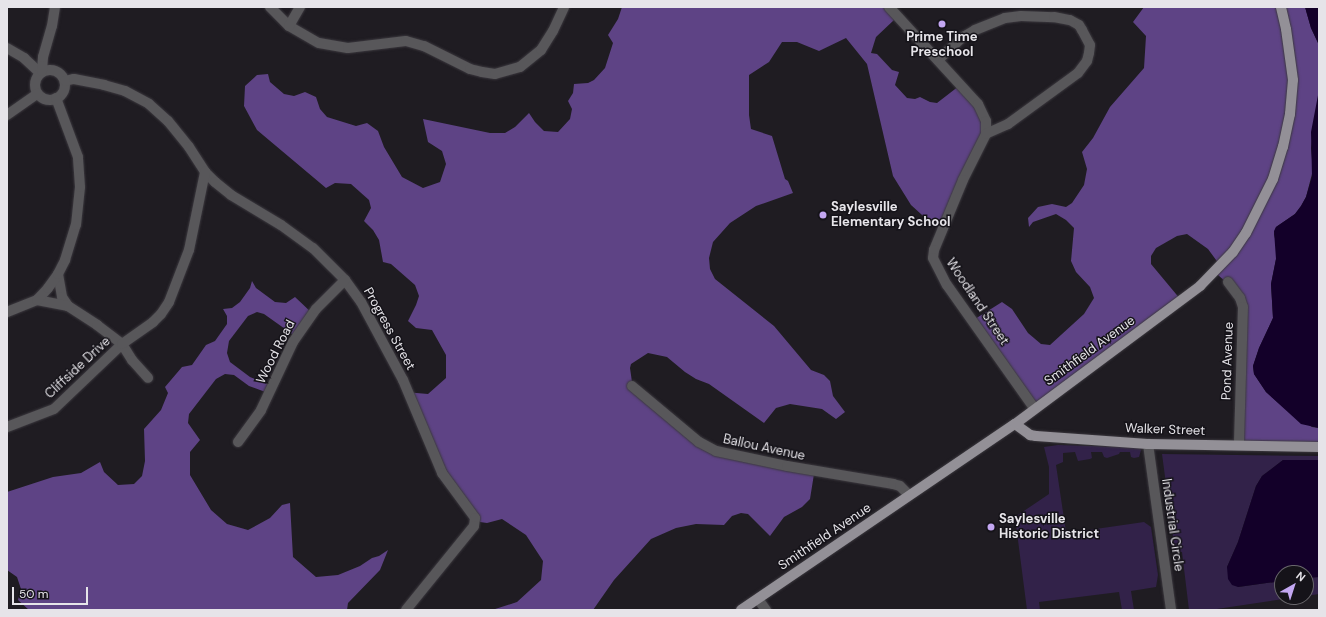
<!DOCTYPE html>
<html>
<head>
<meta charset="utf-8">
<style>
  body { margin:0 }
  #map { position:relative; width:1326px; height:617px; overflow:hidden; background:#1f1c22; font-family:"DM Sans",sans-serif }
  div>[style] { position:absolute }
  .green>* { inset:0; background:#322249 }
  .forest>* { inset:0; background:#5e4385 }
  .water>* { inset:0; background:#130029 }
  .roads { filter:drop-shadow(0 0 1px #3b383e) drop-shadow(0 0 1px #3b383e) }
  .minor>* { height:10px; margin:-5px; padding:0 5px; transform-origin:5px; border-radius:5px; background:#58575a }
  .minor>.ring { margin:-5px; padding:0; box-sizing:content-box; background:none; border:10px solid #58575a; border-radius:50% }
  .major>* { height:10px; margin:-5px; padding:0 5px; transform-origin:5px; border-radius:5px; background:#939097 }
  .dots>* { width:11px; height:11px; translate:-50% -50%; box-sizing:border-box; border:2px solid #151319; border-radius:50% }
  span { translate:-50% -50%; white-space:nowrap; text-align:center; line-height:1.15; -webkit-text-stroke:3px #151319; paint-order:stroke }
  .poi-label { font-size:13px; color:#e6e4e9; font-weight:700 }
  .left { translate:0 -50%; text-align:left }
  .street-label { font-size:13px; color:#e6e4e9 }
  .frame { position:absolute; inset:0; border:8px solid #e6e4e9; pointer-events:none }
  .north { position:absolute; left:1274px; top:565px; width:40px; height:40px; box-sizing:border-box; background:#151319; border:1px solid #69676c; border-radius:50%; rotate:39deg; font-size:11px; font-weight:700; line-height:16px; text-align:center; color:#e6e4e9 }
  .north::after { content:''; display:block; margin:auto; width:14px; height:18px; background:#c3a7f2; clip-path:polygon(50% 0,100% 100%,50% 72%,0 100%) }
  .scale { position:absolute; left:12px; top:587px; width:76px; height:18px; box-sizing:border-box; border:2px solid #e6e4e9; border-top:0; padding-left:5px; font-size:12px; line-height:14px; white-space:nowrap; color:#e6e4e9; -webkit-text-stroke:3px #151319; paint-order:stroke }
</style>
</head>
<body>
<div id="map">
  <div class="green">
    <i style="clip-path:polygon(1058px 445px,1123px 447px,1139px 448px,1141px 450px,1139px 457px,1134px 458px,1131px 457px,1130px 452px,1120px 452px,1119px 454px,1107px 458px,1104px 457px,1102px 452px,1091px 452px,1092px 458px,1090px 459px,1078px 461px,1075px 452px,1063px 453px,1063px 462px,1056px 465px,1066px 532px,1068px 533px,1144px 522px,1151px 527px,1158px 575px,1156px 587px,1131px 591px,1134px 610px,1122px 610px,1119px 592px,1039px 602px,1040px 610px,1027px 610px,1015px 517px,1049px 494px,1049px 467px,1044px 447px)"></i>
    <i style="clip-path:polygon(1162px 454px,1319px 456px,1319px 460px,1283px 460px,1262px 476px,1256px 486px,1238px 542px,1227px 567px,1238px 587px,1282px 581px,1282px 597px,1296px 597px,1210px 610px,1189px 610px,1182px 552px,1175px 552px)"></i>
    <i style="clip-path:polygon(1319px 577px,1319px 594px,1306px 596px,1306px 578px)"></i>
  </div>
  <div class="forest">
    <i style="clip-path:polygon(622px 7px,886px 7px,894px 20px,876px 37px,871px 53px,877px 54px,892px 70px,899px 72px,895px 85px,907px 98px,915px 99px,920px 97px,930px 102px,937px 103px,959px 86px,980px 113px,986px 129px,941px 228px,932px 224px,911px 205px,893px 176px,867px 64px,846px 38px,819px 51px,797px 42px,782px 42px,769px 62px,749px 75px,749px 115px,751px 129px,772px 136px,785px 179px,788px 181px,793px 193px,756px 206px,730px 223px,713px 242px,709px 258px,710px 269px,715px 279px,774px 326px,811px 370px,824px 375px,830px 381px,833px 396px,845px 412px,836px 419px,822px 409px,790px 404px,776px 408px,764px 423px,709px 384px,696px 379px,685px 372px,667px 357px,648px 353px,631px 364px,630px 368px,633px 389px,720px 456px,814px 474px,810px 499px,802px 507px,784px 517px,770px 536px,748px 514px,741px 513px,732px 516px,724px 525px,696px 524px,676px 528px,651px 539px,614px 580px,593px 610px,492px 610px,517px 602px,541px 580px,543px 561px,526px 535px,502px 519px,487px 523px,473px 521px,442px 481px,405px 392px,428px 394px,446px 378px,446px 355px,432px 330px,416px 328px,408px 321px,416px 305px,419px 296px,415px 285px,391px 264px,383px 262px,379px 240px,373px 230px,364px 221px,371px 208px,369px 200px,351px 184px,335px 183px,326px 188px,257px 130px,244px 106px,245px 86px,257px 75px,268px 74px,270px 82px,284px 94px,294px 96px,305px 92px,316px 97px,320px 109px,327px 117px,356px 126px,367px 123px,378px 131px,384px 147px,402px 177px,423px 188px,440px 182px,446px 164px,442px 151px,428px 142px,423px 119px,490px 133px,505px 133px,515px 127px,529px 113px,535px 122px,544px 131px,558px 132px,570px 119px,572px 109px,568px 101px,573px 93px,574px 84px,588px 83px,594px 80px,605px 68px,613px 43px,608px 35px,618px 19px)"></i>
    <i style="clip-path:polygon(1144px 7px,1305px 7px,1311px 28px,1319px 45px,1319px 90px,1311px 148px,1313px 170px,1306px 197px,1301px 206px,1295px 214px,1276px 227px,1274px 234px,1276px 243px,1276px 259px,1271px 284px,1273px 318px,1259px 348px,1253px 366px,1254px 374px,1266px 392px,1283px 407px,1312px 427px,1319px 428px,1319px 449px,1241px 447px,1242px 305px,1235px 290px,1218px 275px,1219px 264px,1208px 249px,1187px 234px,1177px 236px,1156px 248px,1151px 256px,1151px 264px,1181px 300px,1034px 408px,975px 319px,1002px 302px,1012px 309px,1028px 333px,1041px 344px,1050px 345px,1084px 314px,1094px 298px,1090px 287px,1076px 272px,1071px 261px,1074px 228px,1066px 220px,1056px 214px,1033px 222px,1029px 227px,1028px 218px,1038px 207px,1052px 204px,1066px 207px,1072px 203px,1084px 185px,1087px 169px,1082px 152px,1093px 138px,1110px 107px,1144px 68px,1146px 36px,1133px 22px)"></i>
    <i style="clip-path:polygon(252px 281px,256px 288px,275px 302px,286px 303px,295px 297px,313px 314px,295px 336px,264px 314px,257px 312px,248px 316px,229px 341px,227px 353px,230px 362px,250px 377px,272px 386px,268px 393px,249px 386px,234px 375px,225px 374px,216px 379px,189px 414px,188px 423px,200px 440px,190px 452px,190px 475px,211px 510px,227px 524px,248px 530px,270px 518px,282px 505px,290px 503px,293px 557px,316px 577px,338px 575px,360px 566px,372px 558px,379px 556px,388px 550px,380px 570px,348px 603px,347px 610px,29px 610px,18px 600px,21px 589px,17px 577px,7px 570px,7px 492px,53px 477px,81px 473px,100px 462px,104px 472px,118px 485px,134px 484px,142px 476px,145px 461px,144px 429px,161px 410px,168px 393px,165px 387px,182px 367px,192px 365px,206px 345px,215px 341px,227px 324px,227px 316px,223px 309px,232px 308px,240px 302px,250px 288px)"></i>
  </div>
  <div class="water">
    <i style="clip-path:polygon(1305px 7px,1319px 7px,1319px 45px,1311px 28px)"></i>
    <i style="clip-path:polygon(1319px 90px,1319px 428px,1301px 424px,1266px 392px,1254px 374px,1253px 366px,1259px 348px,1273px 318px,1271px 284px,1276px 259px,1274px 231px,1276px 227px,1295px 214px,1301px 206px,1306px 197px,1312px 177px,1311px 132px)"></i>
    <i style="clip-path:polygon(1283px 460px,1319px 460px,1319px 577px,1306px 578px,1306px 573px,1282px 573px,1282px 581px,1238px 587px,1232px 585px,1228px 579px,1227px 567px,1238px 542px,1256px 486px,1262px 476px)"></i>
  </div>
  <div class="roads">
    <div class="minor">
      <i style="left:270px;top:7px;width:27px;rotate:45deg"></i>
      <i style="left:289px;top:26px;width:34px;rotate:30deg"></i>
      <i style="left:319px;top:43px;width:29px;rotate:10deg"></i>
      <i style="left:348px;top:48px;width:58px;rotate:-6.9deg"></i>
      <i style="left:406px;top:41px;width:19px;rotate:16deg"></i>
      <i style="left:424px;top:46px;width:51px;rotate:26.6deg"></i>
      <i style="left:470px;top:69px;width:12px;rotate:14deg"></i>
      <i style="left:482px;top:72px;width:13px;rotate:9deg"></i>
      <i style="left:495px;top:74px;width:26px;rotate:-16deg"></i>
      <i style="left:520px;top:67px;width:27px;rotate:-39deg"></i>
      <i style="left:541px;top:50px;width:22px;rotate:-58deg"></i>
      <i style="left:553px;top:31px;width:26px;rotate:-65deg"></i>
      <i style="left:889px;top:7px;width:132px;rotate:47.5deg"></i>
      <i style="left:978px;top:104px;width:19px;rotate:65deg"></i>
      <i style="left:986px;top:121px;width:13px;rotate:90deg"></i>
      <i style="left:986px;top:134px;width:51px;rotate:116.6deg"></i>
      <i style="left:963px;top:180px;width:76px;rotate:112.5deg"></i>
      <i style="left:934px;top:250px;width:8px;rotate:97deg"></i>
      <i style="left:933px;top:258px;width:30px;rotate:63deg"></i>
      <i style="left:947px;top:285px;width:151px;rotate:54.7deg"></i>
      <i style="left:289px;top:26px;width:22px;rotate:-60deg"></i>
      <i style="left:7px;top:48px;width:20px;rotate:30deg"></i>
      <i style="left:24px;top:58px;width:22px;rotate:43deg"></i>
      <i style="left:938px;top:60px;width:34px;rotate:-43deg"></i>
      <i style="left:963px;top:37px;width:14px;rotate:-30deg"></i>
      <i style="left:975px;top:30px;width:32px;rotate:-22deg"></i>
      <i style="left:1005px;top:18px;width:16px;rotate:-7deg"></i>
      <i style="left:1021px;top:16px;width:33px;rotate:2deg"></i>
      <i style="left:1054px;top:17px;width:16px;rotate:11deg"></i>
      <i style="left:1070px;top:20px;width:10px;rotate:29deg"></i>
      <i style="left:1079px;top:25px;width:6px;rotate:59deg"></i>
      <i style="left:1082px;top:30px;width:17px;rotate:62deg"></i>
      <i style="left:1090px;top:45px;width:8px;rotate:97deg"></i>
      <i style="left:1089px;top:53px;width:8px;rotate:104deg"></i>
      <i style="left:1087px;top:61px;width:15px;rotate:127deg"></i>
      <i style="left:1078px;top:73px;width:87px;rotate:143.9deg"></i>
      <i style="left:1008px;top:124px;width:24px;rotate:156deg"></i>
      <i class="ring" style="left:35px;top:70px;width:20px;height:20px"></i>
      <i style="left:42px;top:71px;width:14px;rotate:-86deg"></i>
      <i style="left:43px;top:57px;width:32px;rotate:-74deg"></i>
      <i style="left:52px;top:26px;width:19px;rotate:-81deg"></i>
      <i style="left:65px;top:81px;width:9px;rotate:-13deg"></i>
      <i style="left:74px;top:79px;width:31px;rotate:11deg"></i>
      <i style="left:104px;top:85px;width:22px;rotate:16deg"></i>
      <i style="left:125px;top:91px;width:27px;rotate:28deg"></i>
      <i style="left:149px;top:104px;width:25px;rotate:42deg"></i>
      <i style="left:168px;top:121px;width:33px;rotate:51deg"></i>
      <i style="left:189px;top:147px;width:30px;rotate:57deg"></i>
      <i style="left:205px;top:172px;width:14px;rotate:45deg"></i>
      <i style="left:215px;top:182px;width:21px;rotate:39deg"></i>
      <i style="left:231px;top:195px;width:58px;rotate:31deg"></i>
      <i style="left:281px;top:225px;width:39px;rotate:36deg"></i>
      <i style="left:313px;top:248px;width:45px;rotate:45deg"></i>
      <i style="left:345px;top:280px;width:27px;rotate:54deg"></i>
      <i style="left:361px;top:302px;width:89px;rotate:61.7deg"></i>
      <i style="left:403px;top:380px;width:101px;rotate:67.2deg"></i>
      <i style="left:442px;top:473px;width:56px;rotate:53.7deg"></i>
      <i style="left:475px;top:518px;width:8px;rotate:97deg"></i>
      <i style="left:474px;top:526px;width:108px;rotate:129deg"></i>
      <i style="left:7px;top:115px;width:37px;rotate:-35deg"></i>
      <i style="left:58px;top:274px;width:23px;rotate:80deg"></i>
      <i style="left:62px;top:297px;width:11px;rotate:56deg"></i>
      <i style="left:68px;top:306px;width:35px;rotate:33deg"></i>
      <i style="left:97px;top:325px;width:31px;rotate:37deg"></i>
      <i style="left:122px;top:344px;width:19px;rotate:58deg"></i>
      <i style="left:132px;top:360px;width:24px;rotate:48deg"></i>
      <i style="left:1228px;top:282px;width:20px;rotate:53deg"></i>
      <i style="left:1240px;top:298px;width:9px;rotate:72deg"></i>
      <i style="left:1243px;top:307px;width:138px;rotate:91.7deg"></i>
      <i style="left:37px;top:300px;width:32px;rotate:11deg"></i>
      <i style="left:7px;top:312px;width:32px;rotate:-22deg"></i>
      <i style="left:37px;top:300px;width:16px;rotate:-47deg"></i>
      <i style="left:48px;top:288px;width:17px;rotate:-54deg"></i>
      <i style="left:58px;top:274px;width:16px;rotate:-63deg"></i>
      <i style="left:65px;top:260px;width:37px;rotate:-73deg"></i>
      <i style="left:76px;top:225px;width:38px;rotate:-84deg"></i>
      <i style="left:80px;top:187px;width:30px;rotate:-94deg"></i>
      <i style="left:78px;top:157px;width:63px;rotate:-110.4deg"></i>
      <i style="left:632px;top:386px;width:87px;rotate:39.9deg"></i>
      <i style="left:699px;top:442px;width:19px;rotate:28deg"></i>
      <i style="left:716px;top:451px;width:73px;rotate:11.9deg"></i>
      <i style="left:787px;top:466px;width:108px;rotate:9.6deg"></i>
      <i style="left:893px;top:484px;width:7px;rotate:16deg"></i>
      <i style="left:900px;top:486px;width:13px;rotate:45deg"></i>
      <i style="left:7px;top:427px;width:50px;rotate:-21deg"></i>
      <i style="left:54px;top:409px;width:94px;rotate:-43.7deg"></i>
      <i style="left:122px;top:344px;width:38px;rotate:-35deg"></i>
      <i style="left:153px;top:322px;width:11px;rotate:-45deg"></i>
      <i style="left:161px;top:314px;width:14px;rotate:-56deg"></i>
      <i style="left:169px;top:302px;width:56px;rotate:-69deg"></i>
      <i style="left:189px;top:250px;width:80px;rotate:-78.4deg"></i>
      <i style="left:238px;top:442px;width:39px;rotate:-54deg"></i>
      <i style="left:261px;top:410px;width:75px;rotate:-64.8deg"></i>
      <i style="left:293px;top:342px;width:40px;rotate:-55.1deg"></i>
      <i style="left:316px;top:309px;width:41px;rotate:-45deg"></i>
      <i style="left:1148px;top:444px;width:168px;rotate:82.1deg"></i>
      <i style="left:758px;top:599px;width:14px;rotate:54deg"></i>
    </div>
    <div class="major">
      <i style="left:1015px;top:424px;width:19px;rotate:36deg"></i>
      <i style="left:1030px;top:435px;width:6px;rotate:9deg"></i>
      <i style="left:1036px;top:436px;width:112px;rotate:4.1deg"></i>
      <i style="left:1148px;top:444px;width:171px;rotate:1deg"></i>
      <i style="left:741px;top:610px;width:331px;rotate:-34.2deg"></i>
      <i style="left:1015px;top:424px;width:231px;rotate:-36.7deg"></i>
      <i style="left:1200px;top:286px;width:47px;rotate:-45.9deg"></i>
      <i style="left:1233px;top:252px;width:23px;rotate:-56deg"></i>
      <i style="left:1246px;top:233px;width:60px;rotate:-63.4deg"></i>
      <i style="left:1273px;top:179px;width:34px;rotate:-73deg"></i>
      <i style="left:1283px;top:147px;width:34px;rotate:-78deg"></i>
      <i style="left:1290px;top:114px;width:34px;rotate:-85deg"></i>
      <i style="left:1293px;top:80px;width:51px;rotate:-97.8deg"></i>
      <i style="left:1286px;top:29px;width:23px;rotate:-103deg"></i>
    </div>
  </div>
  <div class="dots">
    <i style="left:942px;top:24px;background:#c3a7f2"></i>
    <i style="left:823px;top:215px;background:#c3a7f2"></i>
    <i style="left:991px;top:527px;background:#c3a7f2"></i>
  </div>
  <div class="poi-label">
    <span style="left:942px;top:45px">Prime Time<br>Preschool</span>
    <span class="left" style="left:831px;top:215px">Saylesville<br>Elementary School</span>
    <span class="left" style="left:999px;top:527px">Saylesville<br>Historic District</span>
  </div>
  <div class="street-label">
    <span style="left:977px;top:302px;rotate:56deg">Woodland Street</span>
    <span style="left:389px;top:329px;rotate:61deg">Progress Street</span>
    <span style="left:1090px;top:351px;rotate:-36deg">Smithfield Avenue</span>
    <span style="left:276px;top:352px;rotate:-63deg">Wood Road</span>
    <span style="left:1228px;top:361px;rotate:-88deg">Pond Avenue</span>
    <span style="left:78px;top:368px;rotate:-43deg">Cliffside Drive</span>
    <span style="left:1165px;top:430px;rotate:2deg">Walker Street</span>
    <span style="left:764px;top:448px;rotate:12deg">Ballou Avenue</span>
    <span style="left:1172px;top:525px;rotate:82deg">Industrial Circle</span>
    <span style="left:825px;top:537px;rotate:-34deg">Smithfield Avenue</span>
  </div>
  <div class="frame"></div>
  <div class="north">N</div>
  <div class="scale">50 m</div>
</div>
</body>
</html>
